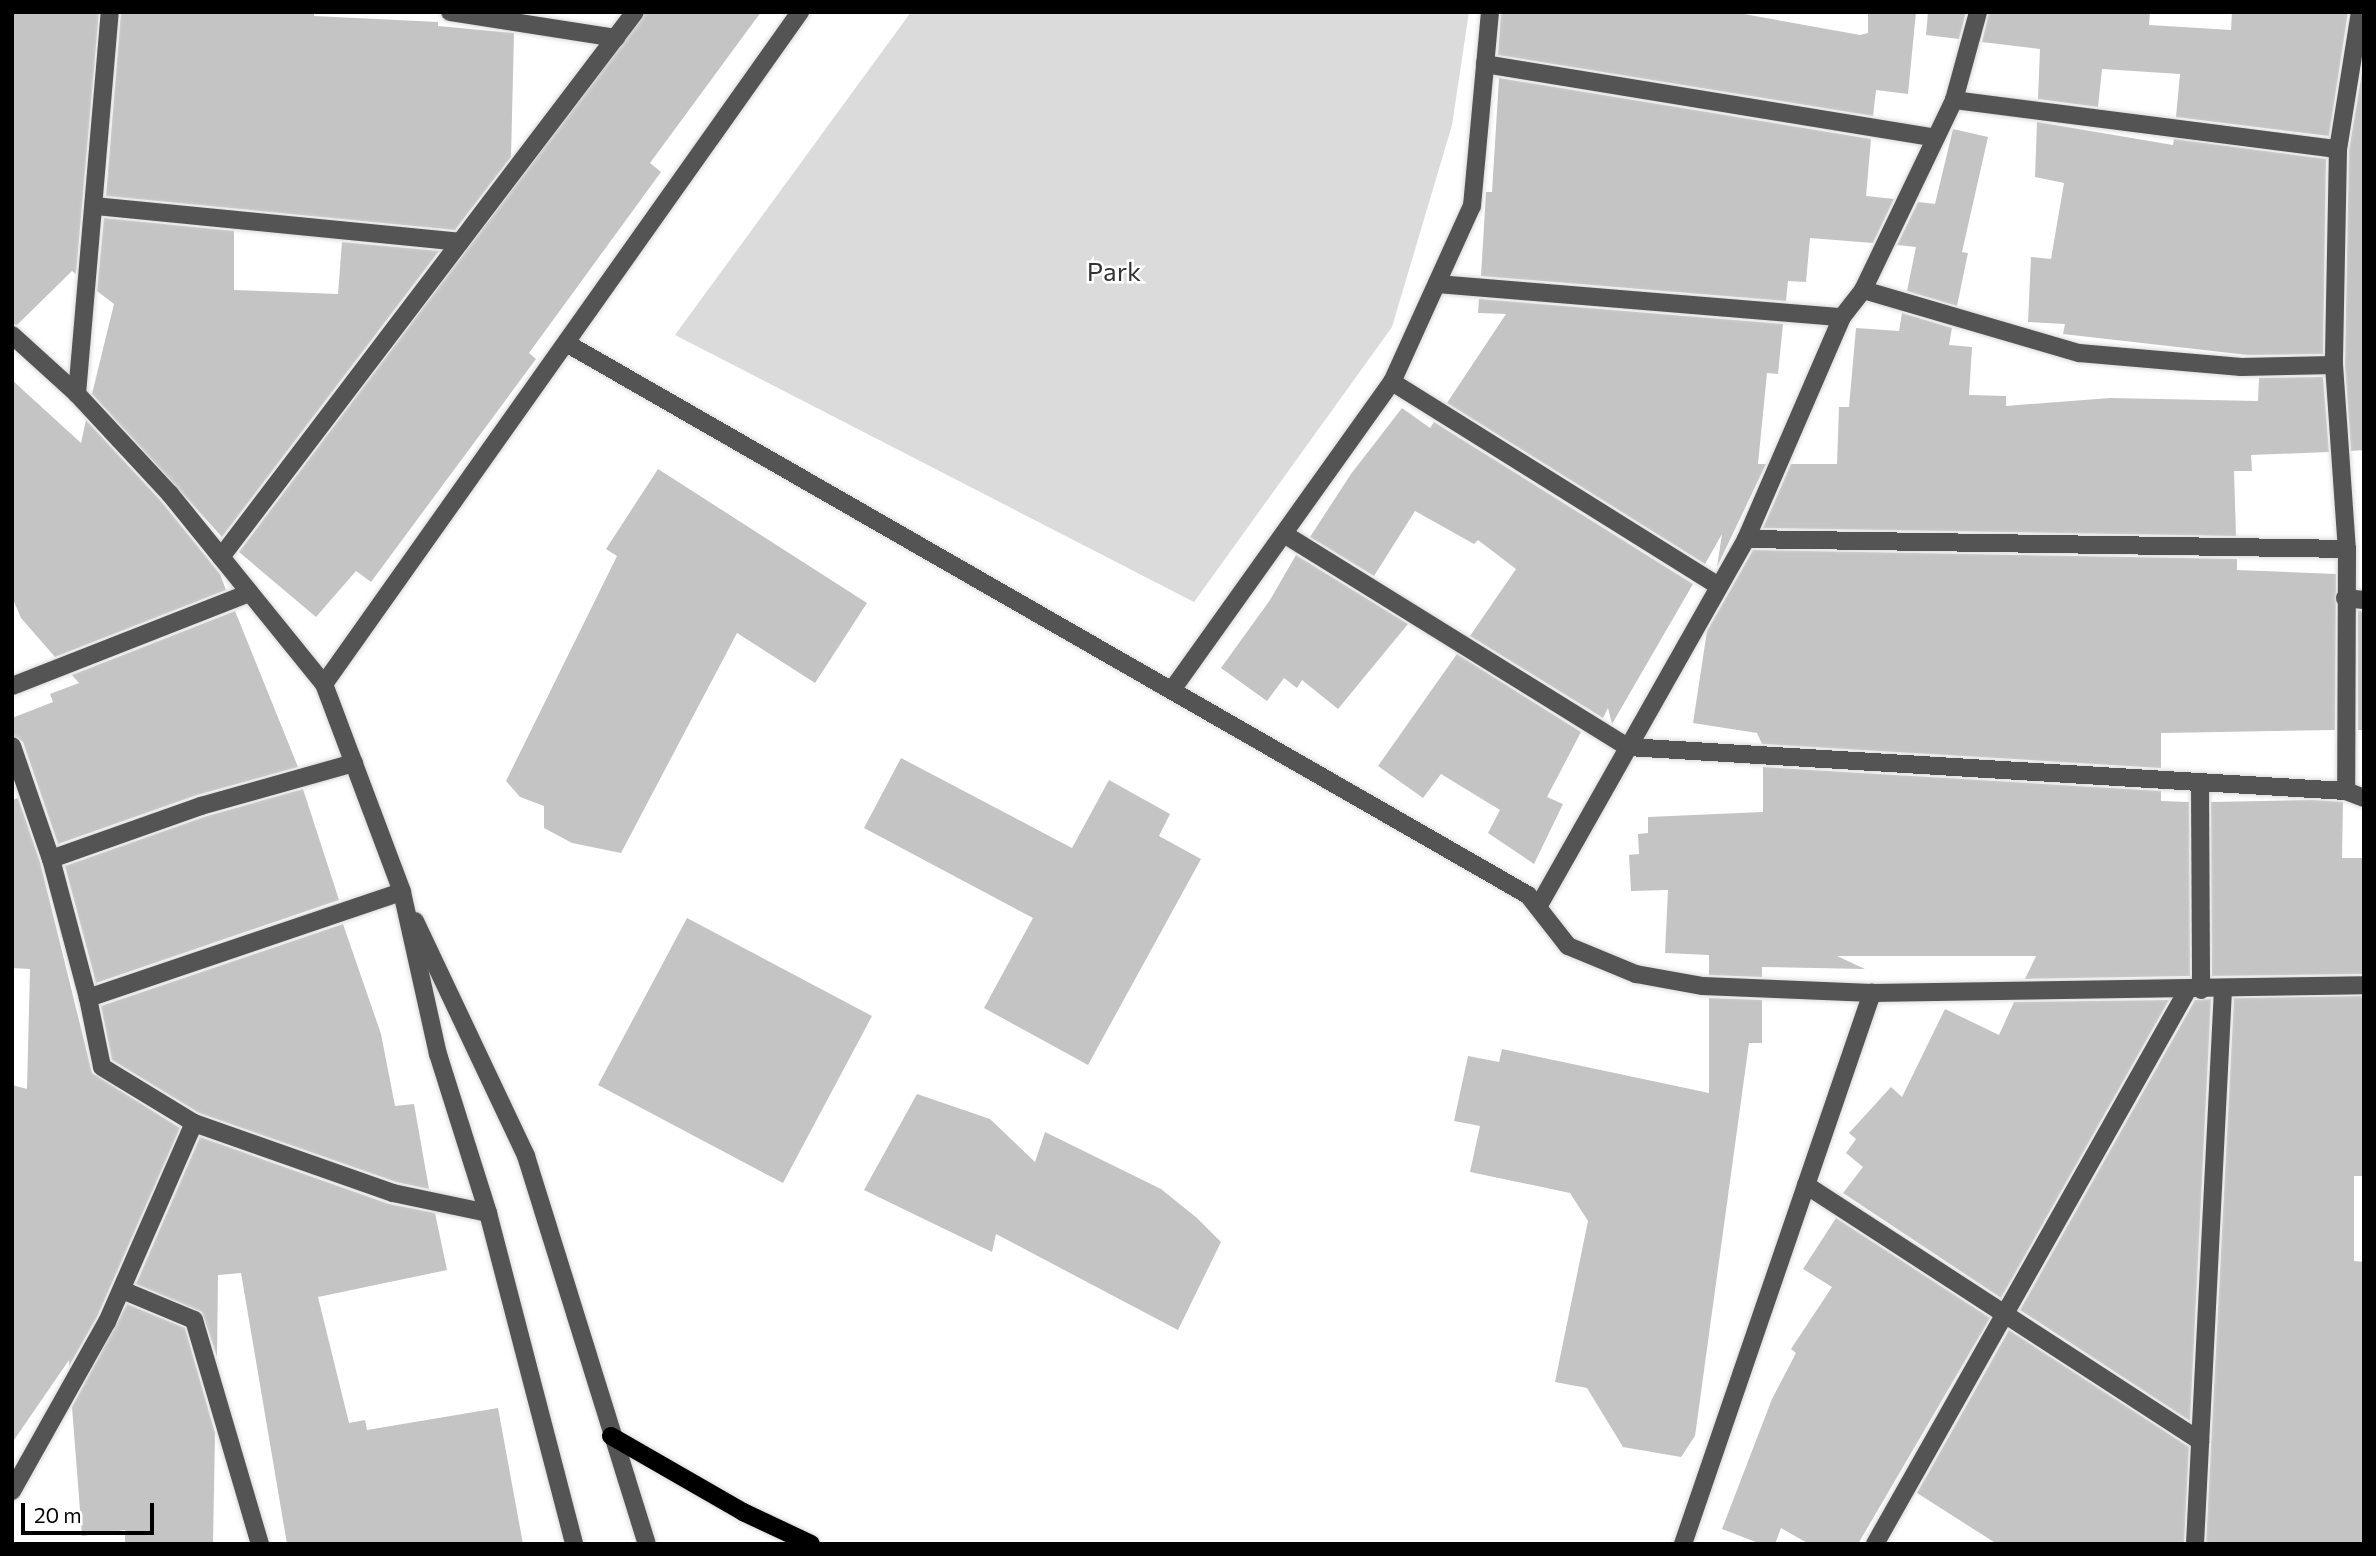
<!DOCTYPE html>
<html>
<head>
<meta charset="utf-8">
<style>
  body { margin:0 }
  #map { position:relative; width:2376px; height:1556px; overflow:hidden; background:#fff; font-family:Commissioner,sans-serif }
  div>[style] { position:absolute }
  .green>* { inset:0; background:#dbdbdb }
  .building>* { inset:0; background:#c4c4c4 }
  .roads { filter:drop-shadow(0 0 2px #dbdbdb) drop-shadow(0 0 2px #dbdbdb) }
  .minor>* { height:18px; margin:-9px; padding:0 9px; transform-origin:9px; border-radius:9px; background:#545454 }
  .major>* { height:18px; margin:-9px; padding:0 9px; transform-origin:9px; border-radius:9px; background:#000 }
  span { translate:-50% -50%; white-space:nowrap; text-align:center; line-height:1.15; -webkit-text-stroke:5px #fff; paint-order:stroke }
  .park-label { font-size:26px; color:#323232 }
  .frame { position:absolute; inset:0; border:14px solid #000; pointer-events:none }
  .scale { position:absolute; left:21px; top:1503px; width:133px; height:32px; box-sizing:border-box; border:4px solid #000; border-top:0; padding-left:9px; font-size:21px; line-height:24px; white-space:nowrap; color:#000; -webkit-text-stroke:5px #fff; paint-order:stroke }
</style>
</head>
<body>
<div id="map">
  <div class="green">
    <i style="clip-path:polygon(911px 12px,1469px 12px,1452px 125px,1392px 327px,1194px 602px,675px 335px)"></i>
  </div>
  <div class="building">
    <i style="clip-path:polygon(12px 12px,99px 12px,76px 274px,72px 271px,17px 325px,12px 324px)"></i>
    <i style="clip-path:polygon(121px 12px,314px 12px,314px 16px,438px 22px,438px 26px,514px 33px,511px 157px,455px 230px,106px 196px)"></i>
    <i style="clip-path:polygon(646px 12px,761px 12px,650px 163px,661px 172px,529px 353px,536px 359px,371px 582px,356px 571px,316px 617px,239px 552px)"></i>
    <i style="clip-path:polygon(1501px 12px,1733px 12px,1860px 35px,1868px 33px,1868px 12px,1916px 12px,1908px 94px,1876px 90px,1873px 116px,1498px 55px)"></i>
    <i style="clip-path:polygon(1928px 12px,1966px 12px,1959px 39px,1926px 35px)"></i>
    <i style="clip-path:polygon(1989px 12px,2150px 12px,2149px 25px,2231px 30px,2232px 12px,2348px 12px,2329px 136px,2176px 117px,2180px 74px,2102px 69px,2098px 107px,2038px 99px,2040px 49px,1982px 42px)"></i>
    <i style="clip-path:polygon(2364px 60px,2364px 450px,2351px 451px,2345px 365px,2349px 150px)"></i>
    <i style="clip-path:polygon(1499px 78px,1871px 139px,1866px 196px,1894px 199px,1873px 243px,1810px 238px,1806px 282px,1788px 281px,1786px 301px,1481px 276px,1486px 192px,1492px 192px)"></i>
    <i style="clip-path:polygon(2037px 122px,2173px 145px,2174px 139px,2326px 159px,2323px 354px,2248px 355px,2063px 334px,2065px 324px,2028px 322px,2031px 257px,2051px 259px,2064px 183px,2035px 177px)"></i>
    <i style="clip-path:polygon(1953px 129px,1988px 137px,1962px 252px,1968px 253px,1957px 306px,1907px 291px,1916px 247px,1897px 245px,1918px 202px,1935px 204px)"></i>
    <i style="clip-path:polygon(104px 218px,234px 231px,234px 290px,338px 294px,342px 242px,439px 251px,222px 537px,92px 394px,114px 304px,97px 291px)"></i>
    <i style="clip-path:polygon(1479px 299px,1783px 324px,1778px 374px,1767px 373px,1758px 464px,1766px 464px,1717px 567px,1722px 534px,1705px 564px,1447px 403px,1506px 314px,1478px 313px)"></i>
    <i style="clip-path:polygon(1902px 313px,1952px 328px,1949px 345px,1972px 347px,1969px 395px,2006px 396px,2006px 406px,2110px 398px,2258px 401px,2259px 378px,2323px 377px,2329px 452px,2251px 455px,2252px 471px,2234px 471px,2236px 536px,1763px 528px,1791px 464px,1837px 464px,1839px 407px,1849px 407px,1856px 328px,1899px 331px)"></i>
    <i style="clip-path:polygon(12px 380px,81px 443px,86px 420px,161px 501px,220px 574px,226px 590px,55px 657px,21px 618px,12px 597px)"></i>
    <i style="clip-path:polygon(1402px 408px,1430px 428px,1434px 422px,1693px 584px,1612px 724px,1608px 708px,1603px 718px,1470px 636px,1516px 569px,1478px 540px,1474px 544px,1415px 511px,1374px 576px,1310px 537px,1351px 474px)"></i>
    <i style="clip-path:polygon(658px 469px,867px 603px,815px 683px,737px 633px,621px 853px,572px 843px,544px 828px,544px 806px,520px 797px,506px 781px,617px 556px,606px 549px)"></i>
    <i style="clip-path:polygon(1753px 550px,2237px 559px,2237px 570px,2336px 574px,2335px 730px,2161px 733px,2161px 768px,1762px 744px,1757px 733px,1693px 723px,1707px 631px)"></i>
    <i style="clip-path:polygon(1296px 555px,1408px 624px,1338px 709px,1302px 680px,1297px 688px,1284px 678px,1267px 701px,1221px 668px,1270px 600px)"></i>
    <i style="clip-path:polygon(235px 611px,298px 767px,197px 795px,58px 844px,23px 742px,12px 735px,12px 718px,53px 702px,50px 694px,79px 683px,72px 675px)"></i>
    <i style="clip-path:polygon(2358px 611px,2364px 611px,2364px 730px,2358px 730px)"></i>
    <i style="clip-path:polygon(1457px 654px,1581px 732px,1547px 797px,1563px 804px,1534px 864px,1488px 833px,1500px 810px,1441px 774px,1423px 798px,1378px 766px)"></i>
    <i style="clip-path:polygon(901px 758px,1072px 848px,1109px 780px,1170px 814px,1159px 836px,1201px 859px,1088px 1065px,984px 1008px,1033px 918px,864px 828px)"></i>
    <i style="clip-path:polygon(1763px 767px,2161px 791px,2161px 801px,2189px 802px,2190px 976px,2025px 979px,2036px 956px,1837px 956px,1865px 969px,1762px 967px,1762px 977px,1709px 975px,1709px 955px,1665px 953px,1668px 890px,1631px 891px,1629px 855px,1639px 854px,1638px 834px,1648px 833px,1648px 817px,1763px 812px)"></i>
    <i style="clip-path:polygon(303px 789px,339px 900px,96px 983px,65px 866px,204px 817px)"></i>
    <i style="clip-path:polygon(18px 798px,40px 862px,92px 1073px,180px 1128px,97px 1317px,69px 1366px,69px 1360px,12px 1443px,12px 1085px,27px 1089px,30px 969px,12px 968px,12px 800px)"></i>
    <i style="clip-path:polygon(2313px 800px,2343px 802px,2342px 858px,2364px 858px,2364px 974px,2212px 976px,2211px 802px)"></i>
    <i style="clip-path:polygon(687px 918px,872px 1016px,783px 1183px,598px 1085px)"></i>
    <i style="clip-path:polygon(343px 924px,381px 1034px,395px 1106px,414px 1104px,429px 1189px,396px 1182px,199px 1113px,112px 1060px,101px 1006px)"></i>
    <i style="clip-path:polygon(2364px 996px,2364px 1176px,2354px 1176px,2354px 1261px,2364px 1262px,2364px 1544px,2206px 1544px,2234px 998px)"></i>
    <i style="clip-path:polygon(1709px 998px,1762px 1000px,1762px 1043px,1749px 1043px,1695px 1436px,1681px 1457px,1623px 1447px,1587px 1388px,1555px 1382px,1588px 1221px,1570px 1193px,1470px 1172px,1480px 1126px,1454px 1121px,1468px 1056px,1499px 1062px,1502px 1049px,1709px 1093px)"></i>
    <i style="clip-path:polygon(2211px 999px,2190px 1421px,2020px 1310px,2195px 1000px)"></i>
    <i style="clip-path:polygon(2169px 1000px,2001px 1298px,1843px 1193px,1863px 1167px,1846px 1153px,1856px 1139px,1849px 1133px,1891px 1087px,1902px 1097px,1945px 1009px,1999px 1035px,2014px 1002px)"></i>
    <i style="clip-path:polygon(917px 1094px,990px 1119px,1035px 1162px,1045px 1132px,1161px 1189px,1197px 1218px,1221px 1242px,1178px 1330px,996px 1234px,992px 1252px,864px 1190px)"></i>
    <i style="clip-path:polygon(200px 1137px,389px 1204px,435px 1213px,447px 1270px,318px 1297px,349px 1423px,365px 1420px,367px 1430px,498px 1408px,523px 1544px,287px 1544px,241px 1273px,218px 1275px,217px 1357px,202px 1312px,136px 1284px)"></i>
    <i style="clip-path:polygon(1836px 1218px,1990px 1318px,1858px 1544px,1809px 1544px,1781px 1528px,1775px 1544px,1761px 1544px,1722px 1529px,1772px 1399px,1796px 1353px,1791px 1349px,1832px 1287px,1803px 1269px)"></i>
    <i style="clip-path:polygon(127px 1304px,185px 1328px,215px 1433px,213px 1544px,125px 1544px,125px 1530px,82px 1536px,72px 1407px)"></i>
    <i style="clip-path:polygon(2009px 1330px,2189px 1447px,2184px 1544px,1997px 1544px,1917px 1493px)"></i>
  </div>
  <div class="roads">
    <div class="minor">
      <i style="left:450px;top:12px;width:168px;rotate:8.9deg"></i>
      <i style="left:2360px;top:12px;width:139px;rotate:99.1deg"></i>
      <i style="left:2338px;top:149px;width:216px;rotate:91.1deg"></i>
      <i style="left:2334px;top:365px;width:184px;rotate:86deg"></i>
      <i style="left:2347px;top:549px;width:242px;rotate:90.2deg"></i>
      <i style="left:2346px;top:791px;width:19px;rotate:21deg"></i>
      <i style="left:1485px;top:64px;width:456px;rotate:9.3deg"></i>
      <i style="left:1954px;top:100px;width:387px;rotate:7.3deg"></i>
      <i style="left:95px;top:206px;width:367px;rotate:5.6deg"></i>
      <i style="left:1437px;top:284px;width:406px;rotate:4.7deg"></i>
      <i style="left:1863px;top:290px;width:225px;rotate:16.3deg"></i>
      <i style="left:2079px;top:353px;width:163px;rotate:4.9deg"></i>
      <i style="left:2241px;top:367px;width:93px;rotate:-1.2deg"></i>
      <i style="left:12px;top:335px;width:88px;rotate:42.2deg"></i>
      <i style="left:77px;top:394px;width:137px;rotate:47.1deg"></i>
      <i style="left:170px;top:494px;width:245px;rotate:51deg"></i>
      <i style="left:324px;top:684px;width:222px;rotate:69.4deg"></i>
      <i style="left:402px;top:892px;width:166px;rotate:77.5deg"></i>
      <i style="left:438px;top:1054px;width:167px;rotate:72.5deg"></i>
      <i style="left:488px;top:1213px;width:342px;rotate:75.4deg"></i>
      <i style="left:566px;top:343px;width:1109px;rotate:29.85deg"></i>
      <i style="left:1528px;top:895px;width:65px;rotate:51.9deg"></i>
      <i style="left:1568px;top:946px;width:74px;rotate:22.4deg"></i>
      <i style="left:1636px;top:974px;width:68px;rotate:10.2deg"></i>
      <i style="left:1703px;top:986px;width:169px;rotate:2.4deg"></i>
      <i style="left:1872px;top:993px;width:492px;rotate:-0.9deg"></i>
      <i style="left:1392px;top:382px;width:383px;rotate:32deg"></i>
      <i style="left:77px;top:394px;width:383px;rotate:-85.1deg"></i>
      <i style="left:1284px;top:534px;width:405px;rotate:31.8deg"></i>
      <i style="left:1628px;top:747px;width:719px;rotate:3.51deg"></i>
      <i style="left:1746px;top:539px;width:601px;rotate:0.95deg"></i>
      <i style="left:221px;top:557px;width:684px;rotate:-52.78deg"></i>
      <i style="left:2345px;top:598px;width:19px;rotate:6deg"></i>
      <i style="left:324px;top:684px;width:824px;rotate:-54.69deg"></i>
      <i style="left:12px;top:686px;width:255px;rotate:-21.4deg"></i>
      <i style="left:1172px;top:690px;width:379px;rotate:-54.5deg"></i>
      <i style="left:1392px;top:382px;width:193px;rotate:-65.6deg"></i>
      <i style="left:1472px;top:206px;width:195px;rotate:-84.7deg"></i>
      <i style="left:12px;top:746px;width:120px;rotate:71deg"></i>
      <i style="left:51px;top:859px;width:144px;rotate:75.1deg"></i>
      <i style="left:88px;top:998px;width:331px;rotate:-18.7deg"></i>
      <i style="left:2200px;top:782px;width:208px;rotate:89.7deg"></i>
      <i style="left:51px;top:859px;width:159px;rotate:-19.5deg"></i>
      <i style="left:201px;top:806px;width:159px;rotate:-15.7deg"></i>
      <i style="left:1538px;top:907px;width:423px;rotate:-60.5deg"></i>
      <i style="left:1746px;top:539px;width:242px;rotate:-66.6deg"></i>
      <i style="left:1842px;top:317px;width:34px;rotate:-52deg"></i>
      <i style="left:1863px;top:290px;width:211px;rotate:-64.4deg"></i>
      <i style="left:1954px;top:100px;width:91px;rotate:-74.7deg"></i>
      <i style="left:415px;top:921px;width:260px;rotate:64.7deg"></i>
      <i style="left:526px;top:1156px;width:406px;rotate:72.7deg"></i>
      <i style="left:88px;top:998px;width:70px;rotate:78.5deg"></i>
      <i style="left:102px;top:1067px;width:108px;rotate:31.3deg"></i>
      <i style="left:194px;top:1123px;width:211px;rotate:19.4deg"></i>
      <i style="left:393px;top:1193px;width:97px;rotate:11.9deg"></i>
      <i style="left:1806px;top:1185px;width:470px;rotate:33deg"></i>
      <i style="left:122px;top:1290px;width:78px;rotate:22.6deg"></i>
      <i style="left:194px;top:1320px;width:234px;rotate:73.6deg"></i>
      <i style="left:12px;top:1491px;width:194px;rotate:-60.7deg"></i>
      <i style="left:107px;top:1322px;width:217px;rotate:-66.4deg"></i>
      <i style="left:1683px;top:1544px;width:583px;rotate:-71.07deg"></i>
      <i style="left:1875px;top:1544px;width:635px;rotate:-60.57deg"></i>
      <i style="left:2195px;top:1544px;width:555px;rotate:-87.11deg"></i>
    </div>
    <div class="major">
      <i style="left:611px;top:1436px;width:152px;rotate:29.9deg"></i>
      <i style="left:743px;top:1512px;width:75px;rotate:25.2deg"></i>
    </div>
  </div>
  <div class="park-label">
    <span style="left:1114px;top:271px">Park</span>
  </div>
  <div class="frame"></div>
  <div class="scale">20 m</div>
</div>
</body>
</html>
